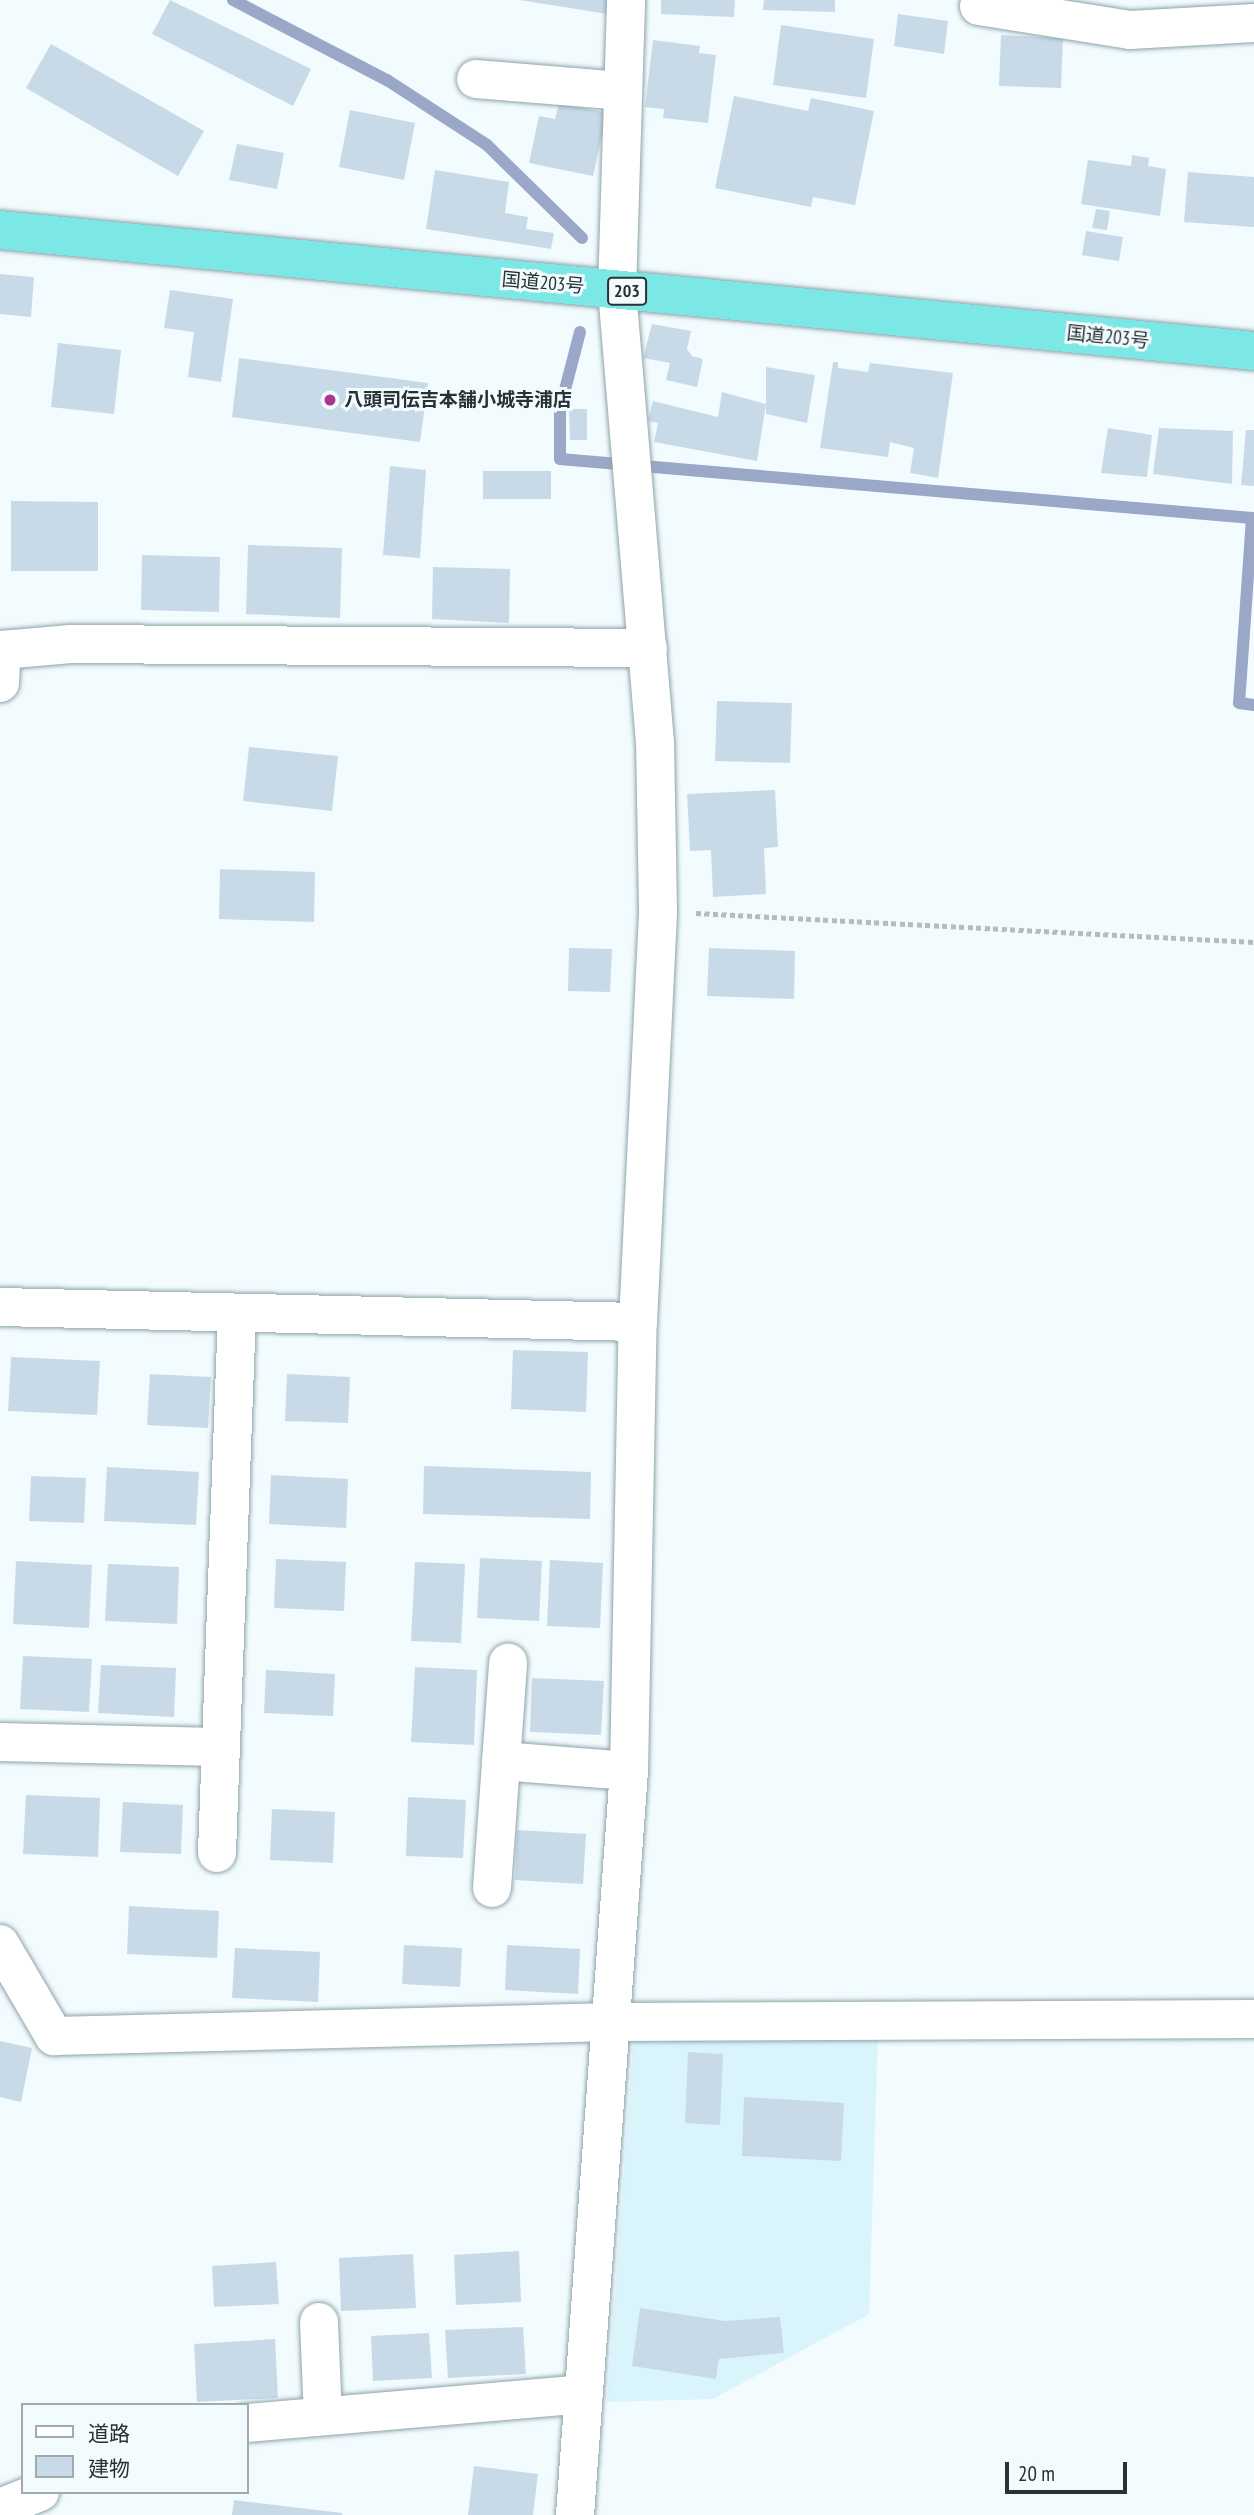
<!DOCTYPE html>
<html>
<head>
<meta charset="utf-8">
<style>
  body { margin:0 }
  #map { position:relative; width:1254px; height:2515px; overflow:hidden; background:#f2fbfe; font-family:"PT Sans Narrow","Noto Sans JP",sans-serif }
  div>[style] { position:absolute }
  .built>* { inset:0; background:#daf4fc }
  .stream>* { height:12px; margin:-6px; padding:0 6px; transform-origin:6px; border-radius:6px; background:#9aa7c7 }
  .building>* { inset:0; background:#c8dae8 }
  .path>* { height:4.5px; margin-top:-2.25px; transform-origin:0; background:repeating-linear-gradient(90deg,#b3bcbf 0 5px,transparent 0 8.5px) }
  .roads { filter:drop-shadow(0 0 2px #8da4aa) drop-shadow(0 0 2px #8da4aa) }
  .street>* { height:38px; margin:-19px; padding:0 19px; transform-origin:19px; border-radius:19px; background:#fff }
  .highway>* { height:38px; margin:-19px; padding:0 19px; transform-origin:19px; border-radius:19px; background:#7ce8e5 }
  .dots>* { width:19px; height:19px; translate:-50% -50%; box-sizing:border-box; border:4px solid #f2fbfe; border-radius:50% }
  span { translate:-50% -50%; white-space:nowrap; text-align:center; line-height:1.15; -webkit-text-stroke:6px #f2fbfe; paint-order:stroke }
  .shield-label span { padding:2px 5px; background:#f2fbfe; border:2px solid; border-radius:5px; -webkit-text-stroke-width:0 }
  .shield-label { font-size:18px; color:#283134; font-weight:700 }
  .street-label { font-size:19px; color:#283134 }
  .poi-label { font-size:19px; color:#283134; font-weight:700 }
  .left { translate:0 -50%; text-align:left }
  .legend { position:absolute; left:21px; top:2403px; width:228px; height:91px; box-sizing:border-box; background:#f2fbfe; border:2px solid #a1aaad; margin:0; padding:9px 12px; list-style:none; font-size:21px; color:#283134 }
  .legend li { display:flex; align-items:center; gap:14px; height:35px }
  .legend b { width:35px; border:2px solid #a1aaad }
  .scale { position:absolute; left:1005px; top:2462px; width:122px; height:32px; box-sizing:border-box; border:4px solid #283134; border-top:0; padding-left:9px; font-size:21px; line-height:24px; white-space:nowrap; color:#283134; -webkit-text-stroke:5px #f2fbfe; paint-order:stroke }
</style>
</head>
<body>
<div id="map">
  <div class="built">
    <i style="clip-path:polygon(879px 2002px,869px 2314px,713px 2399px,607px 2402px,636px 2003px)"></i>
  </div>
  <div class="stream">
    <i style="left:233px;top:0;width:174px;rotate:27.5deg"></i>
    <i style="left:387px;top:80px;width:119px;rotate:33deg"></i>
    <i style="left:487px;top:145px;width:133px;rotate:44.4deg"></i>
    <i style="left:580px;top:332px;width:80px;rotate:104.6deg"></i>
    <i style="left:560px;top:409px;width:50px;rotate:90deg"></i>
    <i style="left:560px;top:459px;width:695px;rotate:4.87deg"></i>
    <i style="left:1252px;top:518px;width:185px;rotate:94deg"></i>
    <i style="left:1239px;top:703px;width:15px;rotate:8deg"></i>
  </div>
  <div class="building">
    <i style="clip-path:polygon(170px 0,311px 69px,293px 106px,152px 34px)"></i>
    <i style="clip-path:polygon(520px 0,609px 0,607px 14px)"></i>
    <i style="clip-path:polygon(661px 0,735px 0,734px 17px,661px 14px)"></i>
    <i style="clip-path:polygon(764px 0,835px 0,835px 12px,763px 10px)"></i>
    <i style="clip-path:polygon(898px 14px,948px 21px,944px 54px,894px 46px)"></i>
    <i style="clip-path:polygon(781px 25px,874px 39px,866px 98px,773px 85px)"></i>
    <i style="clip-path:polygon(1001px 35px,1063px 38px,1061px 88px,999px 86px)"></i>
    <i style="clip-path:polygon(653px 40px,700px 46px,699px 53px,716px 55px,708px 123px,663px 118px,664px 109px,645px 107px)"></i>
    <i style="clip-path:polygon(51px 44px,204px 131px,178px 176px,26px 88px)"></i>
    <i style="clip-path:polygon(734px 96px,808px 111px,811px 98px,874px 111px,855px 205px,813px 197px,811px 207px,715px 188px)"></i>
    <i style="clip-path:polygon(559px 103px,607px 113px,593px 176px,529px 163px,539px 116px,555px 119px)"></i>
    <i style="clip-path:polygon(350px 110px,415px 123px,404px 180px,339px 167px)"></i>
    <i style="clip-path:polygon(237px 144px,284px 153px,277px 189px,229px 180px)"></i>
    <i style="clip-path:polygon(1132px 155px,1149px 158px,1148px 166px,1166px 169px,1160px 216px,1081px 204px,1088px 160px,1131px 166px)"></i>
    <i style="clip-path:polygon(435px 170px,509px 182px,505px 213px,528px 217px,526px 229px,554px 233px,551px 249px,426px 229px)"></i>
    <i style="clip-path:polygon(1188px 172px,1254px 177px,1254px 227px,1184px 222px)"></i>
    <i style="clip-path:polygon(1096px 209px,1110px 211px,1107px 230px,1092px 228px)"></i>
    <i style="clip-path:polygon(1086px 231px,1123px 237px,1119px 261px,1082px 255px)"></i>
    <i style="clip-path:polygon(0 274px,34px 277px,31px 317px,0 314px)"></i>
    <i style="clip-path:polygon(170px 290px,233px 299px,221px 382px,188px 377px,194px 332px,164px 328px)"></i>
    <i style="clip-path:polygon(652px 324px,691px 331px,687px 349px,692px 356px,703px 359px,697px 387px,666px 380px,670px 363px,643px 358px)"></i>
    <i style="clip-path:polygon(58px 343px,121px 350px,114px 414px,51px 407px)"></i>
    <i style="clip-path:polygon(239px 358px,428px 383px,420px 442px,232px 417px)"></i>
    <i style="clip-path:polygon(833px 362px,838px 362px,838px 368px,868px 372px,870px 363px,953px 373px,938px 478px,910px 473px,914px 448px,890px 442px,888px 457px,820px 448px)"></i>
    <i style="clip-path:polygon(766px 367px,815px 375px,807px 423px,766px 414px)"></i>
    <i style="clip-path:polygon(722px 392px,766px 404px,757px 461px,654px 442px,658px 423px,648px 421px,653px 401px,718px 417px)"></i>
    <i style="clip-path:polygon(569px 409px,587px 409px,587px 440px,570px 440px)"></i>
    <i style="clip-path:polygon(1108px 428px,1152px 435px,1147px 477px,1101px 473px)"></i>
    <i style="clip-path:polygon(1159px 428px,1233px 431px,1232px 484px,1153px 474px)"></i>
    <i style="clip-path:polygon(1246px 430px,1254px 430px,1254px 486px,1241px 485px)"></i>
    <i style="clip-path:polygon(390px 466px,426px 470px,420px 558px,383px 555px)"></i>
    <i style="clip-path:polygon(483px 471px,551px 471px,551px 499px,483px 499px)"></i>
    <i style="clip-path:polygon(11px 501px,98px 502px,98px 571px,11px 571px)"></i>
    <i style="clip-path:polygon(248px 545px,342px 548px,340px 618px,246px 614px)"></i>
    <i style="clip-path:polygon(142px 555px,220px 557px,219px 612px,141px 610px)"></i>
    <i style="clip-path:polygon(433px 567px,510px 569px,509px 623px,432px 619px)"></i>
    <i style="clip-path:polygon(717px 701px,792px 703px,790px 763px,715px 761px)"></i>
    <i style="clip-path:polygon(249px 747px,338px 756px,332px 811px,243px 801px)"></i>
    <i style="clip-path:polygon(775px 790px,778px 847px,764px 848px,766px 894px,713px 897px,711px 850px,690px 851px,687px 794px)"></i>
    <i style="clip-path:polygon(220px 869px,315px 872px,314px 922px,219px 919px)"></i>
    <i style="clip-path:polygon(569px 948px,612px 949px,610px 992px,568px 991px)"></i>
    <i style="clip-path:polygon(709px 948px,795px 951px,794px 999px,707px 996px)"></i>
    <i style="clip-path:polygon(513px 1350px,588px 1352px,586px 1412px,511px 1409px)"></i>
    <i style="clip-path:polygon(11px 1357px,100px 1361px,97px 1415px,8px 1411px)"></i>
    <i style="clip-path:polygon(150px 1374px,211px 1377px,208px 1428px,147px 1425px)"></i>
    <i style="clip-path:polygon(287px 1374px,350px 1377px,348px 1423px,285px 1421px)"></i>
    <i style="clip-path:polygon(424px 1466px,591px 1472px,590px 1519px,423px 1514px)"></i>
    <i style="clip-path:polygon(107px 1467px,199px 1472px,196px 1525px,104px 1521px)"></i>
    <i style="clip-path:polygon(271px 1475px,348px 1479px,346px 1528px,269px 1524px)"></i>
    <i style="clip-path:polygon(31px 1476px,86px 1478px,84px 1523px,29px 1521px)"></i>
    <i style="clip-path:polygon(480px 1558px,542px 1561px,539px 1621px,477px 1618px)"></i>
    <i style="clip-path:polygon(276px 1559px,346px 1562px,344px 1611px,274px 1608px)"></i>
    <i style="clip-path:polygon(550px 1560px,603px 1563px,600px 1628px,547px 1626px)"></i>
    <i style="clip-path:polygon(16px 1561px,92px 1565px,89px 1628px,13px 1624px)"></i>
    <i style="clip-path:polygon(415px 1562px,465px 1564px,461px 1643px,411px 1641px)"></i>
    <i style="clip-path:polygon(108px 1564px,179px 1567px,177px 1624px,105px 1621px)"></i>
    <i style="clip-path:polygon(23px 1656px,92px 1659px,89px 1712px,20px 1709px)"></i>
    <i style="clip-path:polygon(101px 1665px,176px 1668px,174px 1717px,98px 1713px)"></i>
    <i style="clip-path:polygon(415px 1667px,477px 1670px,474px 1745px,411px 1742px)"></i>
    <i style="clip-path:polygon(266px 1670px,335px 1674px,333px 1716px,264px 1713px)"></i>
    <i style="clip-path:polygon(532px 1678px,604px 1681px,601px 1735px,530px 1732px)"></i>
    <i style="clip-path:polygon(26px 1795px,100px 1798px,98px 1857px,23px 1854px)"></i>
    <i style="clip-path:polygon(408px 1797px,466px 1800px,463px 1858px,406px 1856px)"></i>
    <i style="clip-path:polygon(123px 1802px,183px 1805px,181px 1854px,120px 1852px)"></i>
    <i style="clip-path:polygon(272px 1809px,335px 1812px,333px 1863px,270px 1860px)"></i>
    <i style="clip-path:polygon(517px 1830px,586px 1834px,583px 1884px,515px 1880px)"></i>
    <i style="clip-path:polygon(129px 1906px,219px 1911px,217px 1958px,127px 1954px)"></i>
    <i style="clip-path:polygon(404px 1945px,462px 1948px,460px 1987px,402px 1984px)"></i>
    <i style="clip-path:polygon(507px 1945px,580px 1949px,578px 1994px,505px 1990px)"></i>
    <i style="clip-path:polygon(235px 1948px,320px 1952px,318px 2002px,232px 1998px)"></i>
    <i style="clip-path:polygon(0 2041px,32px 2048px,21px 2102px,0 2097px)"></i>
    <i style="clip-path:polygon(688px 2052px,723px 2054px,720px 2125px,685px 2123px)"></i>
    <i style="clip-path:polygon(744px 2097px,844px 2103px,841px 2161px,742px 2156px)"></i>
    <i style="clip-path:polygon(519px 2251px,521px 2302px,456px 2305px,454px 2255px)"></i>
    <i style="clip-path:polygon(413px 2254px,416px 2308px,341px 2311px,339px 2258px)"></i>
    <i style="clip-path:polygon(276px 2262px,279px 2304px,214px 2307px,212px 2266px)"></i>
    <i style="clip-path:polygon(640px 2308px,725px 2321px,780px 2317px,784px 2353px,719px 2359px,716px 2379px,632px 2366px)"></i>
    <i style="clip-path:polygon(523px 2327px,526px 2374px,448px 2378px,445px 2330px)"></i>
    <i style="clip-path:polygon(429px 2333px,432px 2378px,373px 2381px,371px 2336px)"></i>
    <i style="clip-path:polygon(275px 2339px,278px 2398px,197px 2402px,194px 2344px)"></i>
    <i style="clip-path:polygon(474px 2466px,538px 2474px,533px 2515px,468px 2515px)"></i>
    <i style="clip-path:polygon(234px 2500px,342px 2513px,342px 2515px,232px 2515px)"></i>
  </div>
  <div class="path">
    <i style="left:696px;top:913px;width:559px;rotate:2.98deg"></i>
  </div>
  <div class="roads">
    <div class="street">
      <i style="left:979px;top:6px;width:153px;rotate:9deg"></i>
      <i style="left:1130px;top:30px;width:124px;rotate:-3.2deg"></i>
      <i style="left:476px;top:79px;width:145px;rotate:4.7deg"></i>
      <i style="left:0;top:683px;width:33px;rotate:-87deg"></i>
      <i style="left:2px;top:650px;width:69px;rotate:-5deg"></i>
      <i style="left:71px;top:644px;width:577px;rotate:0.4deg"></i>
      <i style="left:0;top:1307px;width:638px;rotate:1.35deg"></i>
      <i style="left:0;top:1742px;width:221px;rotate:1.3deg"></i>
      <i style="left:501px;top:1761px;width:128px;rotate:4.5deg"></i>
      <i style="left:217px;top:1853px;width:540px;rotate:-87.88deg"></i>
      <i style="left:492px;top:1888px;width:226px;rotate:-85.9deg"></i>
      <i style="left:0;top:1944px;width:107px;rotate:59.6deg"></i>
      <i style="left:54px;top:2036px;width:559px;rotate:-1.43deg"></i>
      <i style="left:613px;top:2022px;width:641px;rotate:-0.27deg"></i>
      <i style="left:319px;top:2322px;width:94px;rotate:87.6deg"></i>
      <i style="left:247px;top:2423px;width:338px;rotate:-4.9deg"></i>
      <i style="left:0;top:2508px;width:43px;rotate:-21.8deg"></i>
      <i style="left:575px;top:2515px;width:746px;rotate:-85.85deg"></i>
      <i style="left:629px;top:1771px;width:449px;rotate:-88.9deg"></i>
      <i style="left:638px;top:1322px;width:411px;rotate:-87.2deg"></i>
      <i style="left:658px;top:911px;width:168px;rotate:-91deg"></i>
      <i style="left:655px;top:743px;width:455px;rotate:-94.8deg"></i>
      <i style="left:617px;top:290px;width:290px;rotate:-88.2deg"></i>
    </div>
    <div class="highway">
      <i style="left:0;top:230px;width:1260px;rotate:5.51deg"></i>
    </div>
  </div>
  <div class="dots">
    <i style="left:330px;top:400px;background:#ad358a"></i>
  </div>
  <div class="shield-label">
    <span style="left:627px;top:291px">203</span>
  </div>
  <div class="street-label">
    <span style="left:543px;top:283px;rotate:5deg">国道203号</span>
    <span style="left:1108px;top:337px;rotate:6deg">国道203号</span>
  </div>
  <div class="poi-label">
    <span class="left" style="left:344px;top:400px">八頭司伝吉本舗小城寺浦店</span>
  </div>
  <ul class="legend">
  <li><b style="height:9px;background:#fff"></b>道路</li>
  <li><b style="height:19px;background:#c8dae8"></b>建物</li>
  </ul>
  <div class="scale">20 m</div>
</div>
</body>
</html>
